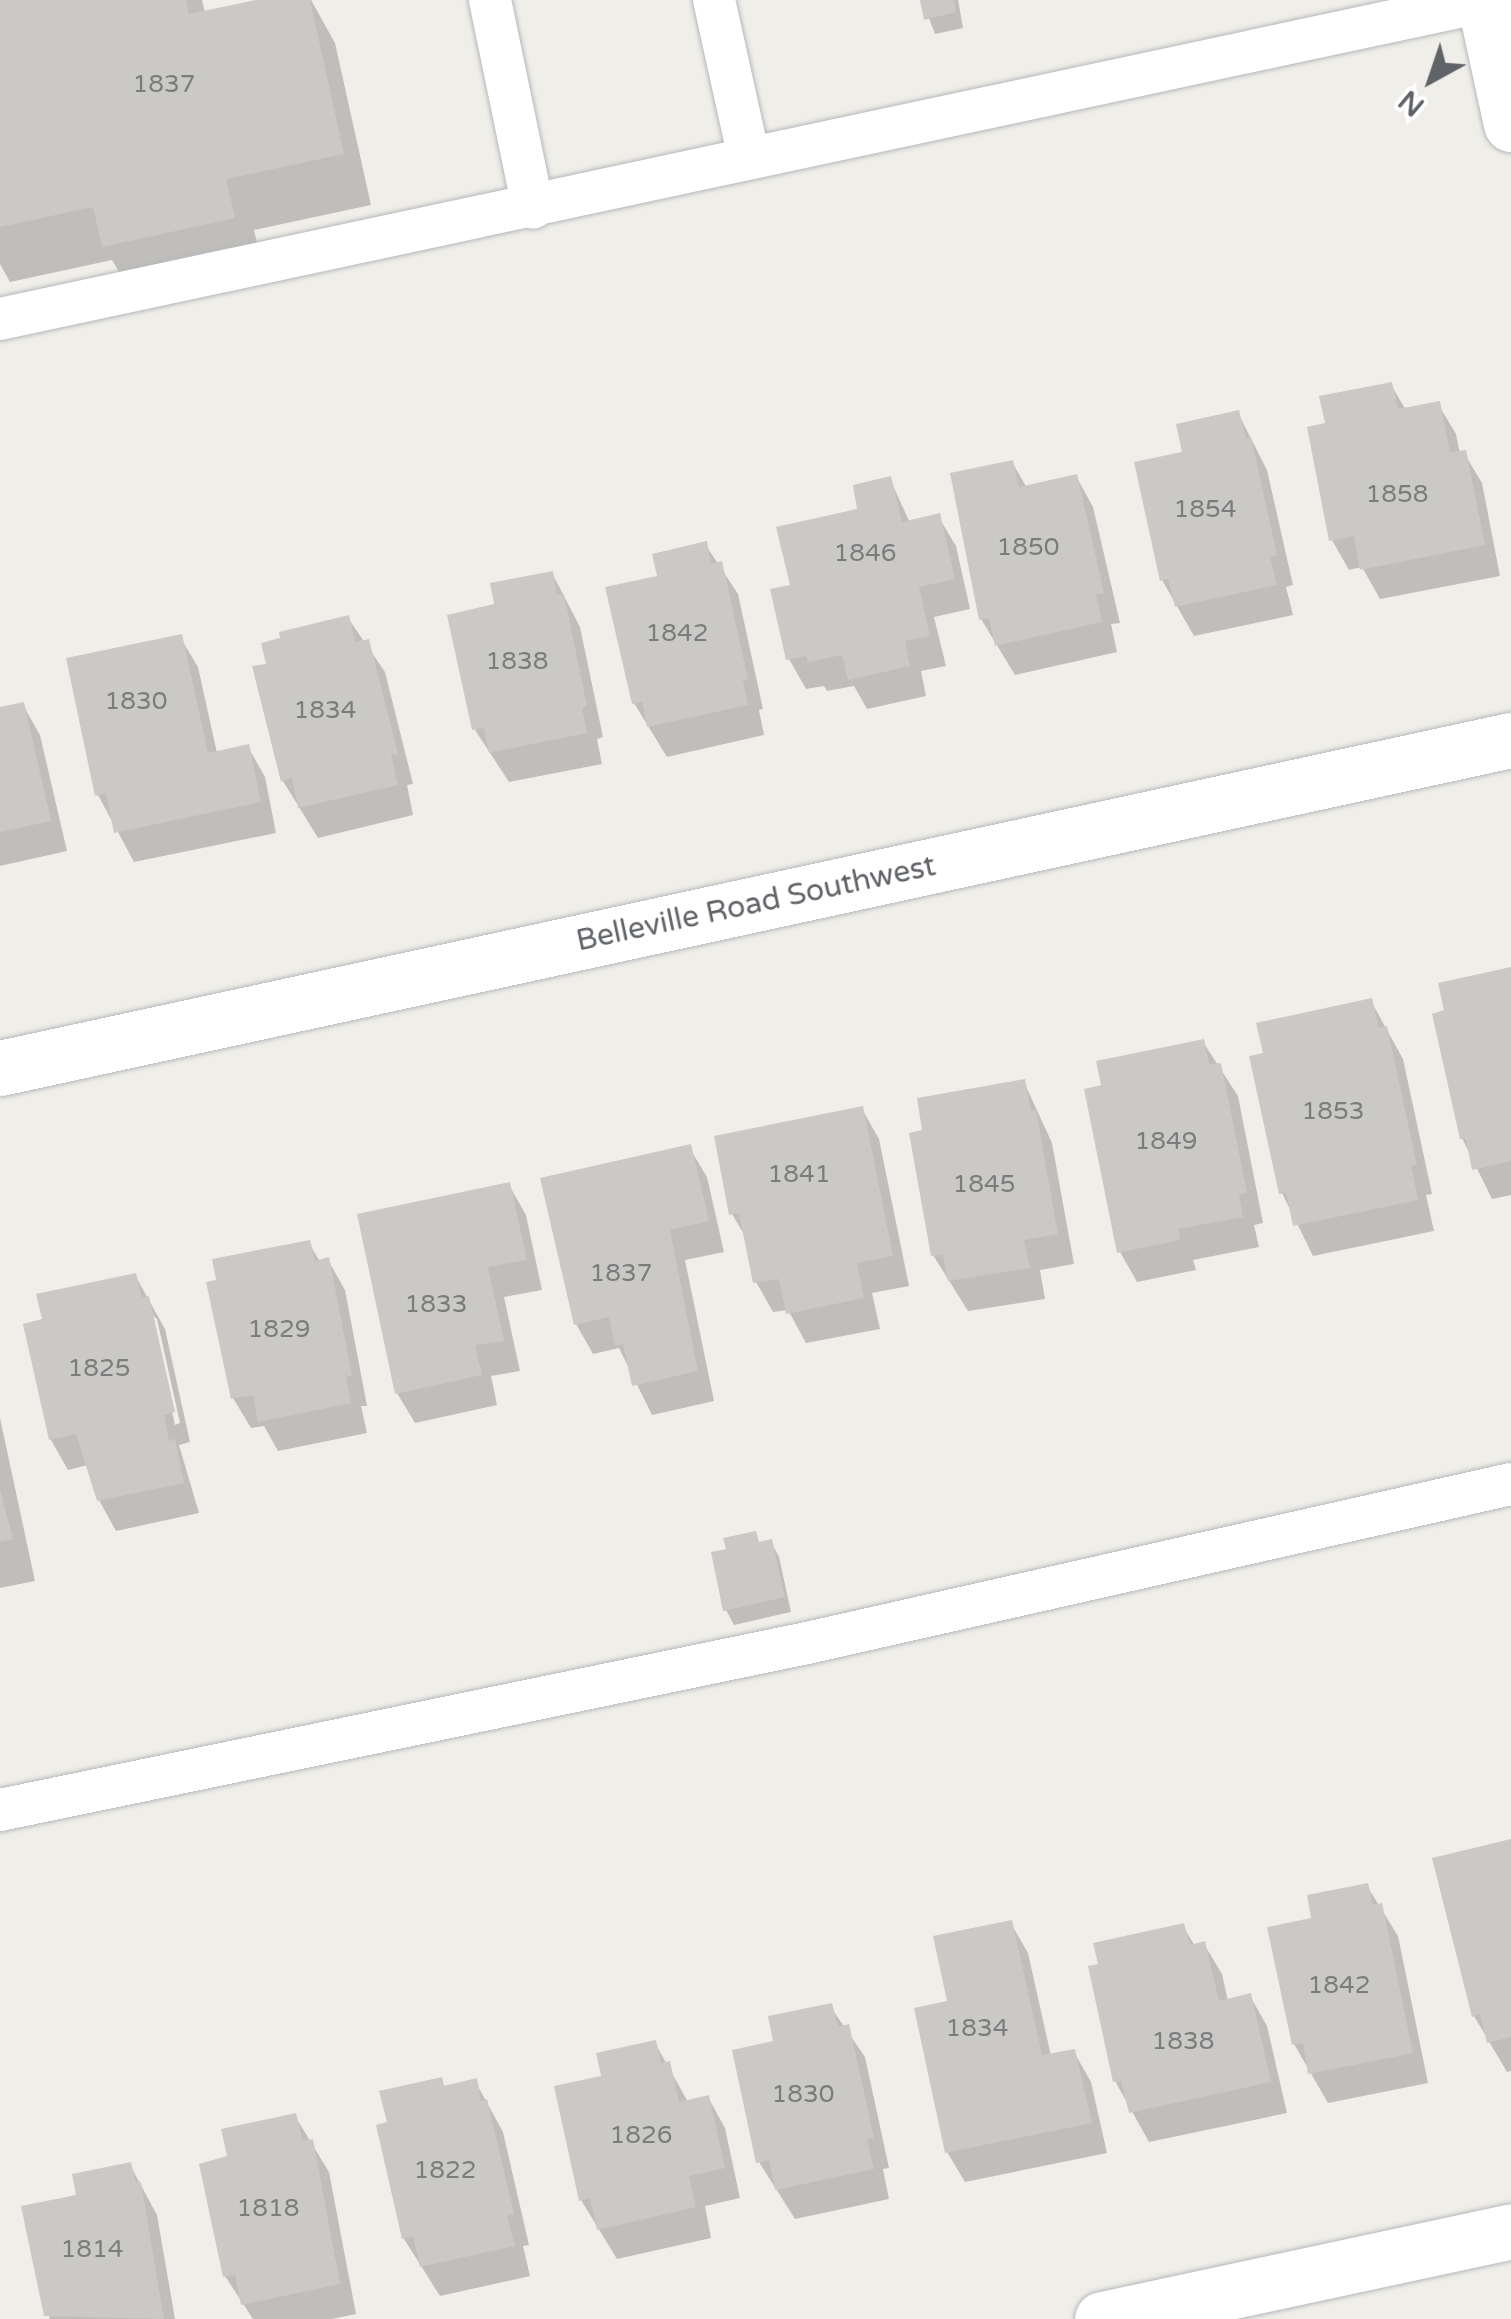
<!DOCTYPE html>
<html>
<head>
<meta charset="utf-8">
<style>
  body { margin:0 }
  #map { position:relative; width:1511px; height:2319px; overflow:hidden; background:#f0eee9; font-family:"Varela Round",sans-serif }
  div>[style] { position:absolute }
  .shadow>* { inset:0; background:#0003 }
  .building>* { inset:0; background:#cbc9c5 }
  .roads { filter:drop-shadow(0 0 2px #b5b8bb) drop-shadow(0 0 2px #b5b8bb) }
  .lane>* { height:42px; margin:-21px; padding:0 21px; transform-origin:21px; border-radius:21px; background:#fff }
  .street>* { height:55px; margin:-27.5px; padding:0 27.5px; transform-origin:27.5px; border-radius:27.5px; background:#fff }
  span { translate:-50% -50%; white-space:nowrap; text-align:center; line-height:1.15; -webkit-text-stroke:8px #fff; paint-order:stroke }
  .number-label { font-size:25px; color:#7b7c7e }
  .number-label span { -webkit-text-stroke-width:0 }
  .street-label { font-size:30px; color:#606367 }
  .north { position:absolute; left:1381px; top:30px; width:100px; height:100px; -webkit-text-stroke:8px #fff; paint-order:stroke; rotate:220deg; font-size:28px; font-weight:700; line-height:40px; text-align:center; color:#606367 }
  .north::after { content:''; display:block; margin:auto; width:35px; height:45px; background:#606367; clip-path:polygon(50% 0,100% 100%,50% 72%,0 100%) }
</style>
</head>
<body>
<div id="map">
  <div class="shadow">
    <i style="clip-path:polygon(0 0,202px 0,205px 13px,268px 0,311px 0,335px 43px,371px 205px,254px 230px,263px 269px,134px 297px,112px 260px,10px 282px,0 264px)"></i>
    <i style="clip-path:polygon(922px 0,958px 0,963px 28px,935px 34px)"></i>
    <i style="clip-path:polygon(1391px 385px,1406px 410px,1438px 404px,1456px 434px,1460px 454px,1464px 453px,1482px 483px,1500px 576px,1380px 599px,1362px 567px,1349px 570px,1332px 540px)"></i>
    <i style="clip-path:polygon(1238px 413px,1267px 470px,1293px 585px,1286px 587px,1293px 615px,1194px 636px,1162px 580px,1185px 454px)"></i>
    <i style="clip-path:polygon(1012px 462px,1027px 488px,1076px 476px,1093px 507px,1120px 623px,1111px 624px,1117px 652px,1015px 675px,981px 619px)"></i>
    <i style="clip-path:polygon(890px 479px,910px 523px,938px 516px,956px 546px,970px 609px,934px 617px,946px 666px,921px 671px,926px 696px,867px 709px,854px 686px,827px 691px,824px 686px,806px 689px,789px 659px,793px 587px)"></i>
    <i style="clip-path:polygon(705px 544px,738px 594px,763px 709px,759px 710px,764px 735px,667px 757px,634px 703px,660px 578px)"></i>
    <i style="clip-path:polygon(552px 573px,580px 627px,603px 737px,597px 739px,602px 764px,509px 782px,475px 730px,497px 606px)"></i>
    <i style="clip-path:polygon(348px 618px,385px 672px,413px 784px,407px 785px,413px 815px,318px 838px,283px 781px,269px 666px)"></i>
    <i style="clip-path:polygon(180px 637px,198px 667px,217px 753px,248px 747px,265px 777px,276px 833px,134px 862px,98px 795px)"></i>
    <i style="clip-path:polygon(23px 705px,40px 735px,67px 851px,0 866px,0 710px)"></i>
    <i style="clip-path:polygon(1511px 969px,1511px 1195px,1492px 1199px,1462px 1138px,1447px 1012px)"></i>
    <i style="clip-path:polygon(1371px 1001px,1403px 1059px,1432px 1194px,1426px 1195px,1434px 1231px,1313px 1256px,1282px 1193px)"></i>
    <i style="clip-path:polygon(1203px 1042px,1238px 1096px,1263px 1223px,1254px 1225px,1259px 1247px,1193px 1260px,1196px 1270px,1137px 1282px,1120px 1252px)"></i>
    <i style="clip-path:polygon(1024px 1082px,1052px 1143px,1074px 1264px,1040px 1270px,1045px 1299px,968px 1311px,933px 1255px)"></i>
    <i style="clip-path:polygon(862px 1109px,879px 1139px,909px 1286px,872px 1293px,880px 1329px,806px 1343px,788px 1310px,773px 1312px,756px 1282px,748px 1241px,732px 1214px)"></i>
    <i style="clip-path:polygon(689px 1147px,707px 1177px,724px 1252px,685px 1260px,714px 1401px,652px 1415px,619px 1348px,593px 1354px,576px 1324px)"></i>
    <i style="clip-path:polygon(509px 1185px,526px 1215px,542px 1290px,504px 1297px,520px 1371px,491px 1376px,497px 1405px,415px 1423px,397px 1393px)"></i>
    <i style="clip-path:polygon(309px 1243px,320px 1262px,328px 1260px,345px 1290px,367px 1406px,361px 1406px,367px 1433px,278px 1451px,264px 1426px,251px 1428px,233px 1398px)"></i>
    <i style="clip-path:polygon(evenodd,135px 1275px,165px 1329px,190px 1442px,179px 1445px,199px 1513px,116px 1531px,99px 1500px,88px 1465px,68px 1470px,51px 1440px,45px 1321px,135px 1275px,150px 1313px,157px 1319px,180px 1423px,175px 1425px,150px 1313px)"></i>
    <i style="clip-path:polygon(0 1418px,35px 1581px,0 1588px)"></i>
    <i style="clip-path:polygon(754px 1534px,760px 1544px,771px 1542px,779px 1557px,791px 1612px,734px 1625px,726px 1610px,729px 1551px)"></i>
    <i style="clip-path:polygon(1511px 1841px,1511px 2071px,1507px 2072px,1474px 2016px)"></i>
    <i style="clip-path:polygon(1367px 1886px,1398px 1936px,1428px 2083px,1328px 2103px,1294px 2044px,1314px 1920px)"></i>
    <i style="clip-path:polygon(1010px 1922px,1028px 1953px,1051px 2056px,1074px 2052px,1091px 2082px,1107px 2153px,965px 2182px,947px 2152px,950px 2003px)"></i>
    <i style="clip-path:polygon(1183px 1926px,1195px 1946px,1204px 1944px,1222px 1974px,1228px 2001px,1250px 1996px,1267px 2026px,1287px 2113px,1149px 2142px,1115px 2081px)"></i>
    <i style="clip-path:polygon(830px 2006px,865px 2057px,889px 2168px,883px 2169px,889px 2199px,795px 2219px,759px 2162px)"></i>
    <i style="clip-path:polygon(655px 2043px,688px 2102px,708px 2097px,725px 2128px,740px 2198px,705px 2206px,711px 2238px,617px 2259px,581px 2200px,604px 2078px)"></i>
    <i style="clip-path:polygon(441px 2080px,445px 2088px,475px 2081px,503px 2132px,529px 2245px,523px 2246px,530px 2276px,440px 2296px,404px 2239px,379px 2126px,390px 2123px)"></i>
    <i style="clip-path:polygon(295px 2116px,329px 2172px,356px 2314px,332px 2319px,253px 2319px,225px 2276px,230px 2158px)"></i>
    <i style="clip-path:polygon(130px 2165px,157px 2215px,175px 2319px,49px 2319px,79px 2197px)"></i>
  </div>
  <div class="building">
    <i style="clip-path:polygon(0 0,186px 0,189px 14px,256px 0,310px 0,344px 154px,226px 179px,235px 218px,102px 247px,93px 207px,0 227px)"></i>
    <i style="clip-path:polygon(920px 0,954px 0,956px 12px,924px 20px)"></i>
    <i style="clip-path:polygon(1392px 382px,1398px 409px,1440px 401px,1450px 452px,1466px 450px,1485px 545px,1360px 570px,1354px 536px,1329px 541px,1307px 427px,1325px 423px,1319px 396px)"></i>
    <i style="clip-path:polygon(1239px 410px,1246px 438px,1251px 437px,1277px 555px,1270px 557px,1277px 585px,1175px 607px,1168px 579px,1160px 581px,1134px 462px,1182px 452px,1176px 424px)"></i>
    <i style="clip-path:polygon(1013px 460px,1019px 487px,1077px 474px,1104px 593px,1096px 594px,1102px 622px,995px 646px,989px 618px,979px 620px,950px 473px)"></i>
    <i style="clip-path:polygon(891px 476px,902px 522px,940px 513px,955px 579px,919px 587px,930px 636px,905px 641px,910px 666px,848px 680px,842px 655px,808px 662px,806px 656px,786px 660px,770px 589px,790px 585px,776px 527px,857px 509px,853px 485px)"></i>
    <i style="clip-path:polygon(707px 541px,711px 564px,722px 561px,748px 679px,743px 680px,748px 705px,647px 727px,642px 702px,632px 704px,605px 587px,657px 576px,652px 554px)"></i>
    <i style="clip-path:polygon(553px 571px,557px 595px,564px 594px,587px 706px,582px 708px,587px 733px,489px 753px,484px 728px,472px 730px,447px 615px,494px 604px,490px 583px)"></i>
    <i style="clip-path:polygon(349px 615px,355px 642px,369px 639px,398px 754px,391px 755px,398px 785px,298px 808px,292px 778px,281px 782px,252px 666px,266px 664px,261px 643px,280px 638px,279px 632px)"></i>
    <i style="clip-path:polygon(182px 634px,208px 753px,249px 744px,261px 802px,114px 833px,106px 793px,95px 796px,66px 658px)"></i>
    <i style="clip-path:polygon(24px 702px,51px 821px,0 832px,0 707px)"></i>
    <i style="clip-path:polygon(1511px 967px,1511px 1161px,1472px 1170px,1466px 1139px,1460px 1139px,1432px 1014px,1444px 1010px,1438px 983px)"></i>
    <i style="clip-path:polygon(1372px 998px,1379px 1028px,1387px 1026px,1417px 1165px,1411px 1165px,1418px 1200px,1293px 1226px,1286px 1193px,1279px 1194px,1249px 1056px,1263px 1053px,1256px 1023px)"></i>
    <i style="clip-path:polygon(1204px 1039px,1209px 1064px,1221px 1063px,1247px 1193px,1239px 1194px,1243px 1217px,1178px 1229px,1180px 1240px,1117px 1253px,1084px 1089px,1101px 1085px,1096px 1061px)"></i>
    <i style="clip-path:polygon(1025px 1079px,1031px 1111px,1036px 1110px,1058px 1234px,1024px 1240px,1030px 1268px,948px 1281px,943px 1255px,931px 1256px,909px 1133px,922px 1130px,917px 1098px)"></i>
    <i style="clip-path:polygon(863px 1106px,893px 1256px,857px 1263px,864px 1298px,786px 1314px,779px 1279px,753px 1283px,739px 1213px,729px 1215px,714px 1136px)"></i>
    <i style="clip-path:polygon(691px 1144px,709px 1221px,670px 1230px,698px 1371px,632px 1386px,623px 1344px,615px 1346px,609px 1317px,574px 1325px,540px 1178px)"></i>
    <i style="clip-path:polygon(510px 1182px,527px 1260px,488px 1267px,504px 1341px,475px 1345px,482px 1375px,395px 1394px,357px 1214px)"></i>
    <i style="clip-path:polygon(310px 1240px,315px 1261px,329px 1257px,352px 1376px,346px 1376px,351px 1403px,258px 1422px,253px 1395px,231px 1399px,206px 1282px,216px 1280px,212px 1259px)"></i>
    <i style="clip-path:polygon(136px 1273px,142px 1298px,149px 1296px,175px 1412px,164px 1415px,169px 1441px,175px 1439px,184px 1483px,97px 1501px,76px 1434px,49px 1440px,23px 1324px,42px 1319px,36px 1294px)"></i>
    <i style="clip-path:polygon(0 1489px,13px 1539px,0 1542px)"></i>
    <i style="clip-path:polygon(756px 1531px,759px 1542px,772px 1539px,785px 1597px,723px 1611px,711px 1552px,726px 1549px,723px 1538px)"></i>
    <i style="clip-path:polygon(1511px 1839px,1511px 2037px,1487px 2043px,1480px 2014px,1472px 2017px,1432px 1858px)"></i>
    <i style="clip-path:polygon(1368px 1883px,1373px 1905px,1382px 1903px,1413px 2053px,1308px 2074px,1303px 2043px,1292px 2045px,1267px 1927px,1311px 1918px,1307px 1895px)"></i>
    <i style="clip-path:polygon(1012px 1920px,1042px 2055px,1075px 2049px,1092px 2123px,945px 2153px,914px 2008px,947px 2001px,933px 1936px)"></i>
    <i style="clip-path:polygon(1184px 1923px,1190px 1945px,1205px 1941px,1219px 2001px,1251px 1993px,1271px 2082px,1129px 2113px,1121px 2081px,1113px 2082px,1088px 1966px,1098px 1964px,1093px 1943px)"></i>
    <i style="clip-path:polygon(832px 2003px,838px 2027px,849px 2024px,874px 2138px,867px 2139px,874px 2169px,775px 2190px,769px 2160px,756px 2163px,732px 2050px,773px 2041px,768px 2016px)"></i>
    <i style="clip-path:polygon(656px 2040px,661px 2063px,670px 2061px,679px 2102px,709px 2095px,725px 2168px,689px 2176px,696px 2207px,597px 2230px,590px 2198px,579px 2201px,554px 2086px,601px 2076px,596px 2053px)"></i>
    <i style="clip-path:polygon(442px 2077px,444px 2086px,477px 2078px,481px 2101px,487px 2099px,514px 2214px,507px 2216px,515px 2246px,420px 2267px,413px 2236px,402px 2239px,376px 2125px,387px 2122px,379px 2091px)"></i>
    <i style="clip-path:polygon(296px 2113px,303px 2141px,313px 2139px,340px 2284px,241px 2305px,235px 2275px,223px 2277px,199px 2164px,227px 2156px,221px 2129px)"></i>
    <i style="clip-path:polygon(131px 2162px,136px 2183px,141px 2182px,164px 2319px,44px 2316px,21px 2206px,76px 2195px,72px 2174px)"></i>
  </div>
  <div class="roads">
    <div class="lane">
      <i style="left:490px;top:0;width:212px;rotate:78.3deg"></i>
      <i style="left:714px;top:0;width:162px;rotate:77.5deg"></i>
      <i style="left:0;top:319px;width:1525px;rotate:-12.08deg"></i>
      <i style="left:0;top:1810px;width:824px;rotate:-11.69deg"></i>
      <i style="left:807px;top:1643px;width:722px;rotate:-12.73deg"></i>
    </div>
    <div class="street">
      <i style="left:1484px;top:0;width:127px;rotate:77.7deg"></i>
      <i style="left:0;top:1068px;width:1546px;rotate:-12.25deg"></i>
      <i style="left:1102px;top:2319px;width:418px;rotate:-12.1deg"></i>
    </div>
  </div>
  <div class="number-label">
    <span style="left:164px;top:84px">1837</span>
    <span style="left:1397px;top:494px">1858</span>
    <span style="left:1205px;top:509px">1854</span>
    <span style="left:1028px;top:547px">1850</span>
    <span style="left:865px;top:553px">1846</span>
    <span style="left:677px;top:633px">1842</span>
    <span style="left:517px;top:661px">1838</span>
    <span style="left:136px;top:701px">1830</span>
    <span style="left:325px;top:710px">1834</span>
    <span style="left:1333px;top:1111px">1853</span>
    <span style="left:1166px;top:1141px">1849</span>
    <span style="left:799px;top:1174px">1841</span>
    <span style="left:984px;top:1184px">1845</span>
    <span style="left:621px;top:1273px">1837</span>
    <span style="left:436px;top:1304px">1833</span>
    <span style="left:279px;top:1329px">1829</span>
    <span style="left:99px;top:1368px">1825</span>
    <span style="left:1339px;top:1985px">1842</span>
    <span style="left:977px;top:2028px">1834</span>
    <span style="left:1183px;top:2041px">1838</span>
    <span style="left:803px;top:2094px">1830</span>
    <span style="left:641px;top:2135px">1826</span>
    <span style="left:445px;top:2170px">1822</span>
    <span style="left:268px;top:2208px">1818</span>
    <span style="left:92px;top:2249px">1814</span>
  </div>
  <div class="street-label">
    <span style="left:756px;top:904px;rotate:-12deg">Belleville Road Southwest</span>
  </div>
  <div class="north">N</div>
</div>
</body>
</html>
